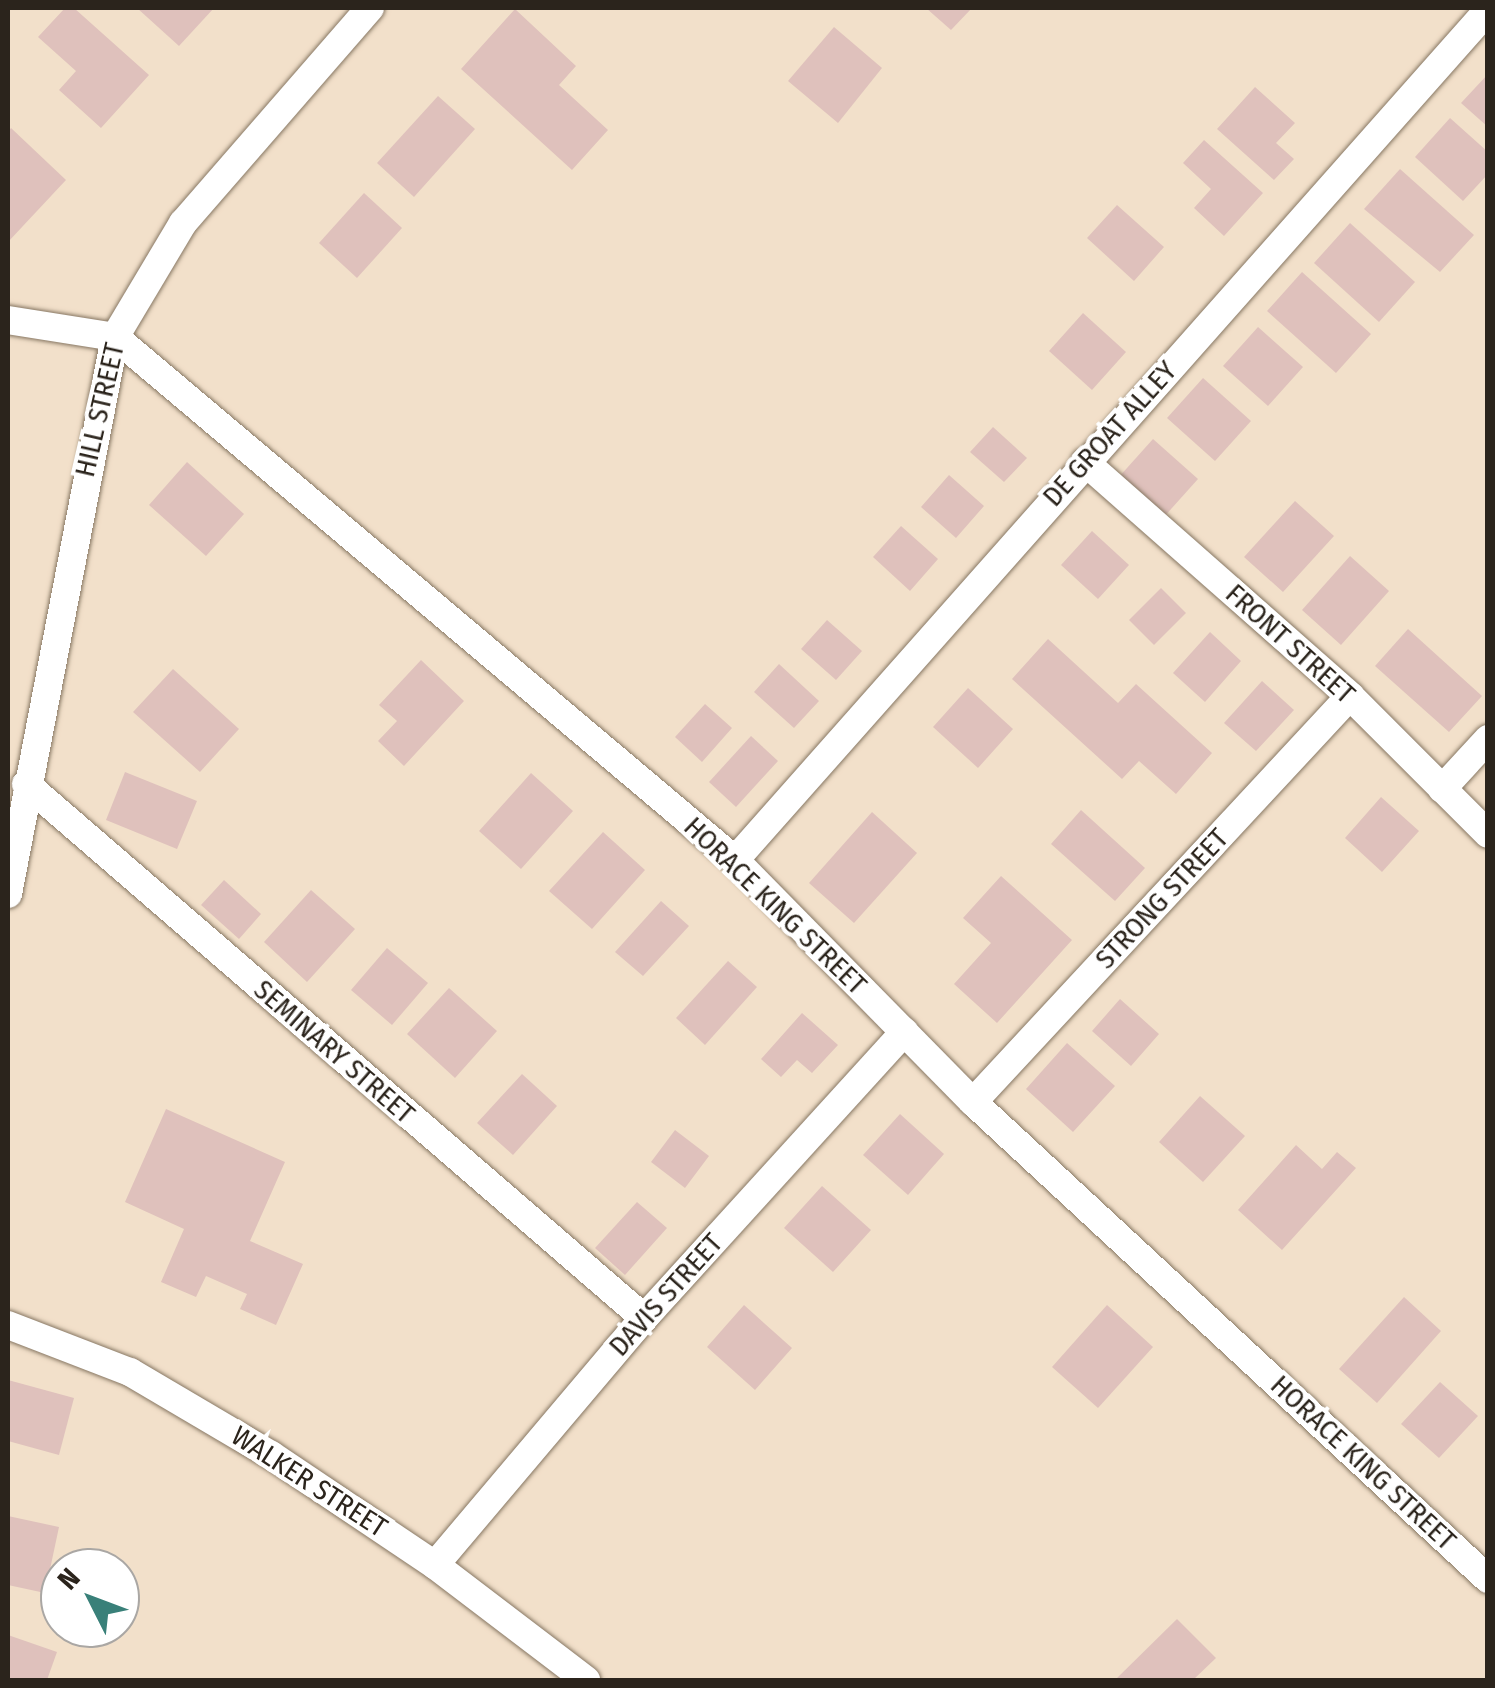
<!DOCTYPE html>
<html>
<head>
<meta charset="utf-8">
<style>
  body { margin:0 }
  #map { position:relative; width:1495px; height:1688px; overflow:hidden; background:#f2e0ca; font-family:"Fira Sans Condensed",sans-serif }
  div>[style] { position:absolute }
  .building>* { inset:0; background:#dfc1bc }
  .roads { filter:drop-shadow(0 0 2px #877763) drop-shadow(0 0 2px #877763) }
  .street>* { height:28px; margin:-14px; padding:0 14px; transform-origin:14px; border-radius:14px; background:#fff }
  span { translate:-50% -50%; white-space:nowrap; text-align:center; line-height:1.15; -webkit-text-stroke:8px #fff; paint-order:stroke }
  .street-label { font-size:28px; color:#2b241c }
  .frame { position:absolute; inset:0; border:10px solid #2b241c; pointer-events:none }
  .north { position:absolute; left:40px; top:1548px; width:100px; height:100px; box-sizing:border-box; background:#fff; border:2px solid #aaa7a4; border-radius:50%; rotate:312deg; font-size:28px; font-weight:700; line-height:40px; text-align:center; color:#2b241c }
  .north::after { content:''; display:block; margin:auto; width:35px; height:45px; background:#398079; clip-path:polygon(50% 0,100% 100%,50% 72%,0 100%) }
</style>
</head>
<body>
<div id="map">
  <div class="building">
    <i style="clip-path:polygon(65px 8px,74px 8px,149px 75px,101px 128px,59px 90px,76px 71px,38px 37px)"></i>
    <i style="clip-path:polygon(137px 8px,214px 8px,179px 46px)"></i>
    <i style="clip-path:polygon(926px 8px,972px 8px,951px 30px)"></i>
    <i style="clip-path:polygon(515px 9px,576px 66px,559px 85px,608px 130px,572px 170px,461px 69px)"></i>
    <i style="clip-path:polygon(834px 27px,882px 68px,838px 123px,788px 81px)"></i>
    <i style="clip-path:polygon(1488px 74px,1488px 127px,1461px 103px)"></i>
    <i style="clip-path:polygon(1255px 87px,1295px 123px,1276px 143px,1294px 159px,1274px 180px,1217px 129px)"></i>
    <i style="clip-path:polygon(438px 96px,475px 129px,414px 197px,377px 163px)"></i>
    <i style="clip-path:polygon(1450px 118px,1488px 152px,1488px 174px,1463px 201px,1415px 157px)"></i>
    <i style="clip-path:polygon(11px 128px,66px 180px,8px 242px,8px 132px)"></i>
    <i style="clip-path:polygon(1204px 140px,1263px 193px,1224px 236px,1194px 208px,1211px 189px,1183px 163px)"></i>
    <i style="clip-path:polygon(1400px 169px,1474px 235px,1440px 272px,1364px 209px)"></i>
    <i style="clip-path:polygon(364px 193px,402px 228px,357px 278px,319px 243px)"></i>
    <i style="clip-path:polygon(1117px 205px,1164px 247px,1134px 281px,1087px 238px)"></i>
    <i style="clip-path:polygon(1350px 223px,1415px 282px,1379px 322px,1314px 263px)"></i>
    <i style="clip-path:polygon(1302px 272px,1371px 334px,1336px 373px,1267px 311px)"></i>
    <i style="clip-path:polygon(1083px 313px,1126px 352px,1092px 390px,1049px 351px)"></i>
    <i style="clip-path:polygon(1258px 327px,1303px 367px,1268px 406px,1223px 366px)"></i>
    <i style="clip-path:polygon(1203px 378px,1251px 421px,1215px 461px,1167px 418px)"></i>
    <i style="clip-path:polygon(993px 427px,1027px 458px,1004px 482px,970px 452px)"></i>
    <i style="clip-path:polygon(1153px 439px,1198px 479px,1163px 518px,1118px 478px)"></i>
    <i style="clip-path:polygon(187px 462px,244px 514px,206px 556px,149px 505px)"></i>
    <i style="clip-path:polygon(949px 475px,984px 506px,956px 538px,921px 507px)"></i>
    <i style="clip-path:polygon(1295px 501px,1334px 536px,1283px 592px,1244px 557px)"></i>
    <i style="clip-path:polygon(901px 526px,938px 559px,910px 591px,873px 557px)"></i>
    <i style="clip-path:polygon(1092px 531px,1129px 565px,1098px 599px,1061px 565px)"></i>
    <i style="clip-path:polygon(1350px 556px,1389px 591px,1341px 645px,1302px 610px)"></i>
    <i style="clip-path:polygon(1161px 588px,1186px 613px,1154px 645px,1129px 620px)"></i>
    <i style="clip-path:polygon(827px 620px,862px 651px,836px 680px,801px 649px)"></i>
    <i style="clip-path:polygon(1408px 629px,1482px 696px,1449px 732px,1375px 666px)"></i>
    <i style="clip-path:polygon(1210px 632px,1241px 661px,1205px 702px,1173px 673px)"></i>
    <i style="clip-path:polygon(1048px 639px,1118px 703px,1136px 684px,1212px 753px,1176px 794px,1139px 761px,1122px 779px,1012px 679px)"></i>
    <i style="clip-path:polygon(421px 660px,464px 701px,404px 766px,378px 741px,397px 721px,379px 705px)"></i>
    <i style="clip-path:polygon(779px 664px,819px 701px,794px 728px,754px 692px)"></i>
    <i style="clip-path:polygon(173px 669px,239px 729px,200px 772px,133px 712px)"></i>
    <i style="clip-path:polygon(1262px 681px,1294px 710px,1256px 751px,1224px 723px)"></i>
    <i style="clip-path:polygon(968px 688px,1013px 729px,978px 768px,933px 727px)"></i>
    <i style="clip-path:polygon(705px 704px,732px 728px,702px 762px,675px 737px)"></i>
    <i style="clip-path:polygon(751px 736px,778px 761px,736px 807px,709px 782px)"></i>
    <i style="clip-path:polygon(125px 772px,197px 801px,177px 849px,106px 820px)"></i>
    <i style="clip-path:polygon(531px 773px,573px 811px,521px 869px,479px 831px)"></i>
    <i style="clip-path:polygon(1381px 797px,1419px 831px,1382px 872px,1345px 838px)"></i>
    <i style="clip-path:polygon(1081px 810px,1145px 868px,1115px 901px,1051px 844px)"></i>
    <i style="clip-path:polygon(872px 812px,917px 853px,854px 923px,809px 883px)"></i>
    <i style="clip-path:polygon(603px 832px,645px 870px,592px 929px,549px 891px)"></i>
    <i style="clip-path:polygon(1001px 876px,1072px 940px,997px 1023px,954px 984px,991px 943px,963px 918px)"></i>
    <i style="clip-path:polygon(224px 880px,261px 914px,239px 939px,201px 905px)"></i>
    <i style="clip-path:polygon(311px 890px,355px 929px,307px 982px,264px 942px)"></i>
    <i style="clip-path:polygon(661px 901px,689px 926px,643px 976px,615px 952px)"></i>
    <i style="clip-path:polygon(387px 948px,428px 983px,392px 1025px,351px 990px)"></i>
    <i style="clip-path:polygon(728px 961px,757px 987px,705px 1045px,676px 1018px)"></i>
    <i style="clip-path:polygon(449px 988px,497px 1031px,455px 1078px,407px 1034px)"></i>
    <i style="clip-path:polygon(1120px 999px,1159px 1034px,1131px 1066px,1092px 1031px)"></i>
    <i style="clip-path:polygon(802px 1013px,838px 1045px,812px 1073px,797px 1060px,781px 1077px,761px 1059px)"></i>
    <i style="clip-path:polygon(1067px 1043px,1115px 1086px,1073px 1132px,1026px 1089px)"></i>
    <i style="clip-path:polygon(522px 1074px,557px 1106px,513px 1155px,477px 1123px)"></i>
    <i style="clip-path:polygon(1200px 1096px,1245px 1136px,1203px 1182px,1159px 1142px)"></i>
    <i style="clip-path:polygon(166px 1109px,285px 1162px,250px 1241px,303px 1264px,276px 1325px,240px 1309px,247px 1294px,206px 1276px,196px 1297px,161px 1282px,184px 1229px,125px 1202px)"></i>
    <i style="clip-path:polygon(900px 1114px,944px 1154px,908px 1195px,863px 1155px)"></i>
    <i style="clip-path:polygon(675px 1130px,709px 1156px,685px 1188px,651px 1162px)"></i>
    <i style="clip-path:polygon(1296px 1145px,1322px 1169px,1337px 1152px,1356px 1168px,1282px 1250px,1238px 1210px)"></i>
    <i style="clip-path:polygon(822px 1186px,871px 1230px,833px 1272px,784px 1228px)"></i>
    <i style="clip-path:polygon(637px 1202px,667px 1228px,625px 1275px,595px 1248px)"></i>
    <i style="clip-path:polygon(1404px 1297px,1441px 1331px,1377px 1403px,1339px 1369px)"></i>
    <i style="clip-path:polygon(744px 1305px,792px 1348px,755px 1390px,707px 1347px)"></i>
    <i style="clip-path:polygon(1107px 1305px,1153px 1347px,1098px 1408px,1052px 1367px)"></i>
    <i style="clip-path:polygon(8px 1380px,74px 1398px,59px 1455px,8px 1441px)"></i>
    <i style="clip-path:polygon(1440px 1382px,1478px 1416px,1439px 1458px,1401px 1424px)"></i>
    <i style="clip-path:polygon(8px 1516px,59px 1527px,45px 1593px,8px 1585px)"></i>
    <i style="clip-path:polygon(1177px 1619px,1216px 1658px,1193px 1680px,1115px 1680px)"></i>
    <i style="clip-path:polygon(8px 1635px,57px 1652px,47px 1680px,8px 1680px)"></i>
  </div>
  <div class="roads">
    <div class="street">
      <i style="left:8px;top:320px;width:108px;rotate:9deg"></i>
      <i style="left:115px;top:337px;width:811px;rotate:40.15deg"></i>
      <i style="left:735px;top:860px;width:339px;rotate:45.5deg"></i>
      <i style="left:973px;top:1102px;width:702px;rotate:42.81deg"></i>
      <i style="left:1085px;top:462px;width:354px;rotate:41.4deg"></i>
      <i style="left:1350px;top:696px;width:195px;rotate:45deg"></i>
      <i style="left:26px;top:784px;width:817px;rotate:40.83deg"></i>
      <i style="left:1442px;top:789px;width:68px;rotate:-47.4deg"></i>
      <i style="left:735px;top:860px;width:1136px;rotate:-48.46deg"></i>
      <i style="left:8px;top:894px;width:567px;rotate:-79.13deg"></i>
      <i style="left:115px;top:337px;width:133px;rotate:-59.2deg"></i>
      <i style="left:183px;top:223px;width:285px;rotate:-49deg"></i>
      <i style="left:973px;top:1102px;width:554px;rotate:-47.12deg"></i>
      <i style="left:8px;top:1325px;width:131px;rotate:21.1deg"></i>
      <i style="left:130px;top:1372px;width:164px;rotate:30.5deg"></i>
      <i style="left:271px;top:1455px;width:197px;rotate:33.9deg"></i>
      <i style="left:435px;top:1565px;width:190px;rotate:37.3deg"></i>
      <i style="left:435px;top:1565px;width:324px;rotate:-49.8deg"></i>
      <i style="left:644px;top:1318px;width:387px;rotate:-47.7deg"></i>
    </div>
  </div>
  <div class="street-label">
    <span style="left:100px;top:410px;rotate:-77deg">HILL STREET</span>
    <span style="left:1110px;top:434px;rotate:-48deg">DE GROAT ALLEY</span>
    <span style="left:1290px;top:644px;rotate:42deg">FRONT STREET</span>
    <span style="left:1162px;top:899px;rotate:-47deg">STRONG STREET</span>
    <span style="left:775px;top:906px;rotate:44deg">HORACE KING STREET</span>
    <span style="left:334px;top:1052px;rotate:41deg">SEMINARY STREET</span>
    <span style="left:666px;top:1295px;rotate:-48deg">DAVIS STREET</span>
    <span style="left:1363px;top:1463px;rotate:43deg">HORACE KING STREET</span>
    <span style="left:309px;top:1482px;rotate:33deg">WALKER STREET</span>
  </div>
  <div class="frame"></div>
  <div class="north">N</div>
</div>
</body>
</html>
